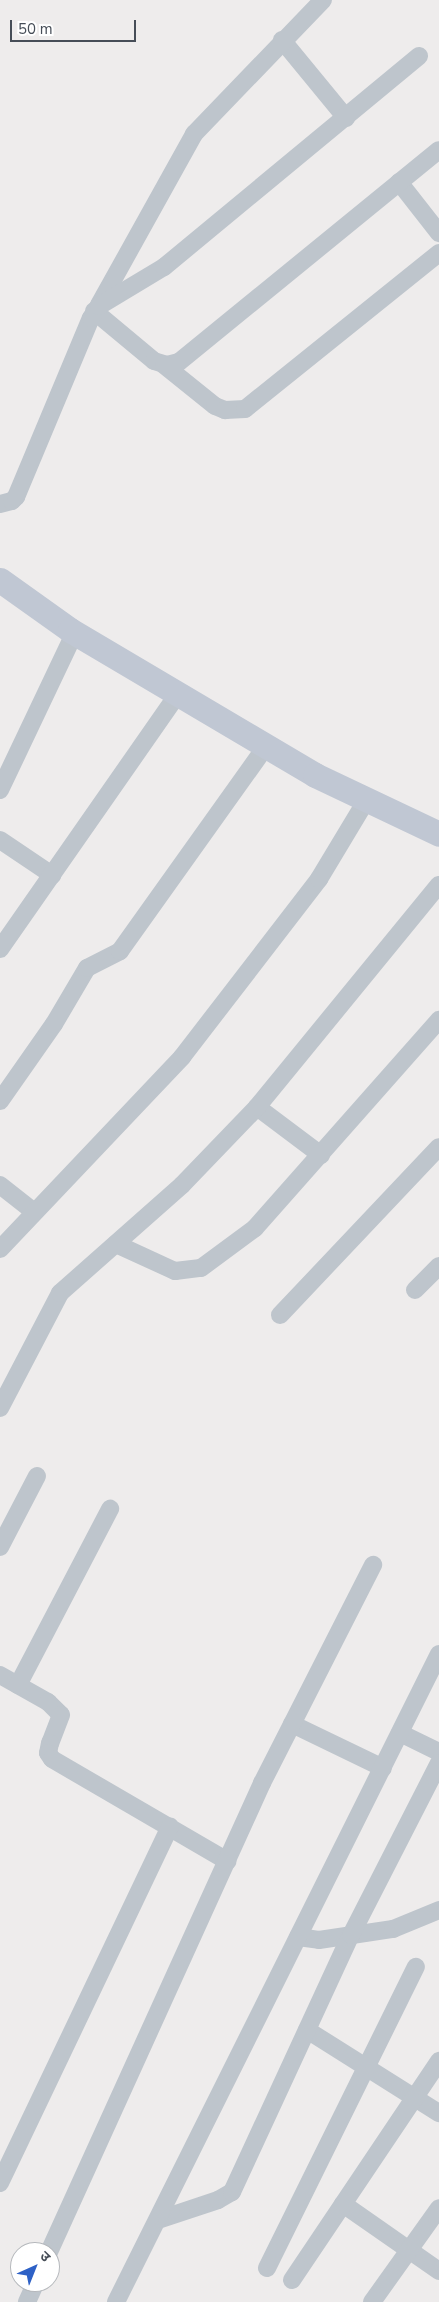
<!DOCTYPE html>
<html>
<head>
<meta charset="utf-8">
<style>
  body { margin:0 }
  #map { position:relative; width:439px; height:2302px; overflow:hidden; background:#eeecec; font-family:"Nunito Sans","Noto Sans Devanagari",sans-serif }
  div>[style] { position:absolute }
  .street>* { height:18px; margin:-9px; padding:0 9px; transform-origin:9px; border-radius:9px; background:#bec5cc }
  .secondary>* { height:25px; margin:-12.5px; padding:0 12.5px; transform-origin:12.5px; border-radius:12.5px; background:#c0c7d3 }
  span { translate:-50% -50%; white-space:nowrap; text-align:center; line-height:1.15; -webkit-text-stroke:4px #fff; paint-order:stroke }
  .north { position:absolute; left:10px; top:2242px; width:50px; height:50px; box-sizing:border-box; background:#fff; border:1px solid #b5b8bc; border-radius:50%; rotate:44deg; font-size:14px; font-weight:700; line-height:20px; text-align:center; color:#464d57 }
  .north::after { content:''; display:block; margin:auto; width:18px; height:22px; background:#2e61c6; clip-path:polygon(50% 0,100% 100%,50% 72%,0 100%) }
  .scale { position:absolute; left:10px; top:20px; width:126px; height:22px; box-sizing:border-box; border:2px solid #464d57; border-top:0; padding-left:6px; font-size:15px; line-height:18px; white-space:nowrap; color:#464d57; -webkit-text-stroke:4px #fff; paint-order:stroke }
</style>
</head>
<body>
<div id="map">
  <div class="street">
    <i style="left:282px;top:40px;width:101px;rotate:50.6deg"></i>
    <i style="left:399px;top:182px;width:65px;rotate:51.9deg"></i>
    <i style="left:99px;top:305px;width:196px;rotate:-60.9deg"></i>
    <i style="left:194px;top:134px;width:186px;rotate:-46.1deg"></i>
    <i style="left:94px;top:311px;width:78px;rotate:39.8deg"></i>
    <i style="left:154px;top:361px;width:14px;rotate:17deg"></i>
    <i style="left:167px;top:365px;width:12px;rotate:-14deg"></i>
    <i style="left:179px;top:362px;width:335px;rotate:-39.2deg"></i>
    <i style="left:164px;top:365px;width:65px;rotate:38.8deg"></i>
    <i style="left:215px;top:406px;width:11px;rotate:22deg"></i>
    <i style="left:225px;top:410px;width:20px;rotate:-3deg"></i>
    <i style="left:245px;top:409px;width:249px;rotate:-38.8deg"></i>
    <i style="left:0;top:504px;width:12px;rotate:-14deg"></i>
    <i style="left:12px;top:501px;width:6px;rotate:-45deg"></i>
    <i style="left:16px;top:497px;width:194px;rotate:-67.3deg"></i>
    <i style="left:91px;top:318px;width:14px;rotate:-56deg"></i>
    <i style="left:99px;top:306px;width:76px;rotate:-31deg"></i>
    <i style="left:164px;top:267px;width:331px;rotate:-39.6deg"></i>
    <i style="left:0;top:790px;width:175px;rotate:-64.6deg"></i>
    <i style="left:0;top:840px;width:63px;rotate:33.9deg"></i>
    <i style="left:0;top:949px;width:311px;rotate:-55.1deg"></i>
    <i style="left:0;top:1101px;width:94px;rotate:-55deg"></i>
    <i style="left:54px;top:1024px;width:65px;rotate:-59.5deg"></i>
    <i style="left:87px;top:968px;width:37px;rotate:-27deg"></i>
    <i style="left:120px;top:951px;width:252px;rotate:-54.5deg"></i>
    <i style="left:257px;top:1107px;width:80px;rotate:36.9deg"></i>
    <i style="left:0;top:1185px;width:42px;rotate:38.2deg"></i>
    <i style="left:116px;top:1244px;width:65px;rotate:24.6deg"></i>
    <i style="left:175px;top:1271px;width:26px;rotate:-7deg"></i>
    <i style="left:201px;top:1268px;width:67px;rotate:-36.5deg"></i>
    <i style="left:255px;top:1228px;width:278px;rotate:-48.5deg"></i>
    <i style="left:0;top:1249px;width:265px;rotate:-46.5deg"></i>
    <i style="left:182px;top:1057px;width:225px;rotate:-52.4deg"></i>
    <i style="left:319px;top:879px;width:93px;rotate:-59deg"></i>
    <i style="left:415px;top:1290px;width:34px;rotate:-45deg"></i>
    <i style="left:280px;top:1315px;width:231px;rotate:-46.6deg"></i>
    <i style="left:0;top:1408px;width:130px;rotate:-62.4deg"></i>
    <i style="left:60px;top:1293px;width:163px;rotate:-41.5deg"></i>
    <i style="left:182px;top:1185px;width:108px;rotate:-46.1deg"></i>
    <i style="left:257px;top:1107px;width:287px;rotate:-50.7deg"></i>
    <i style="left:0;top:1547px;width:80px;rotate:-62.5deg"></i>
    <i style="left:0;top:1675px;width:55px;rotate:29.4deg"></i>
    <i style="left:48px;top:1702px;width:18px;rotate:45deg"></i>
    <i style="left:61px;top:1715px;width:30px;rotate:111deg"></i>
    <i style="left:50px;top:1743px;width:10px;rotate:101deg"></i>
    <i style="left:48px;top:1753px;width:7px;rotate:56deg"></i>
    <i style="left:52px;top:1759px;width:203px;rotate:30.2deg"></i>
    <i style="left:18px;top:1685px;width:199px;rotate:-62.4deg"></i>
    <i style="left:292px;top:1724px;width:101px;rotate:25.8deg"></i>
    <i style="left:400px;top:1733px;width:43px;rotate:26deg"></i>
    <i style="left:298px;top:1937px;width:21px;rotate:8deg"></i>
    <i style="left:319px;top:1940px;width:75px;rotate:-8.5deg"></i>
    <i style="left:393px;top:1929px;width:50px;rotate:-22.4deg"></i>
    <i style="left:307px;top:2030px;width:156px;rotate:32.2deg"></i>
    <i style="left:0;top:2183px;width:395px;rotate:-64.5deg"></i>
    <i style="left:343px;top:2204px;width:117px;rotate:34.9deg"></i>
    <i style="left:158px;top:2220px;width:63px;rotate:-18.4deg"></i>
    <i style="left:218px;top:2200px;width:16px;rotate:-30deg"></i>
    <i style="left:232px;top:2192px;width:283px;rotate:-65.2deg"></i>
    <i style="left:351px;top:1935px;width:193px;rotate:-62.9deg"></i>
    <i style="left:49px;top:2252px;width:515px;rotate:-65.57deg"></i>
    <i style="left:262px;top:1783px;width:245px;rotate:-63deg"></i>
    <i style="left:267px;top:2268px;width:336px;rotate:-63.7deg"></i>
    <i style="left:292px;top:2280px;width:264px;rotate:-56.1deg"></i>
    <i style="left:27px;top:2302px;width:22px;rotate:-66deg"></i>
    <i style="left:116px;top:2302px;width:724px;rotate:-63.51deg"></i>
    <i style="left:372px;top:2302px;width:115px;rotate:-54.5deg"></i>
  </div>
  <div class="secondary">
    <i style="left:0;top:580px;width:86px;rotate:35.5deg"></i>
    <i style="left:70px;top:630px;width:285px;rotate:30.6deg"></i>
    <i style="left:315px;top:775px;width:137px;rotate:25.4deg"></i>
  </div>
  <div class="north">उ</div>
  <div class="scale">50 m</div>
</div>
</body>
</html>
